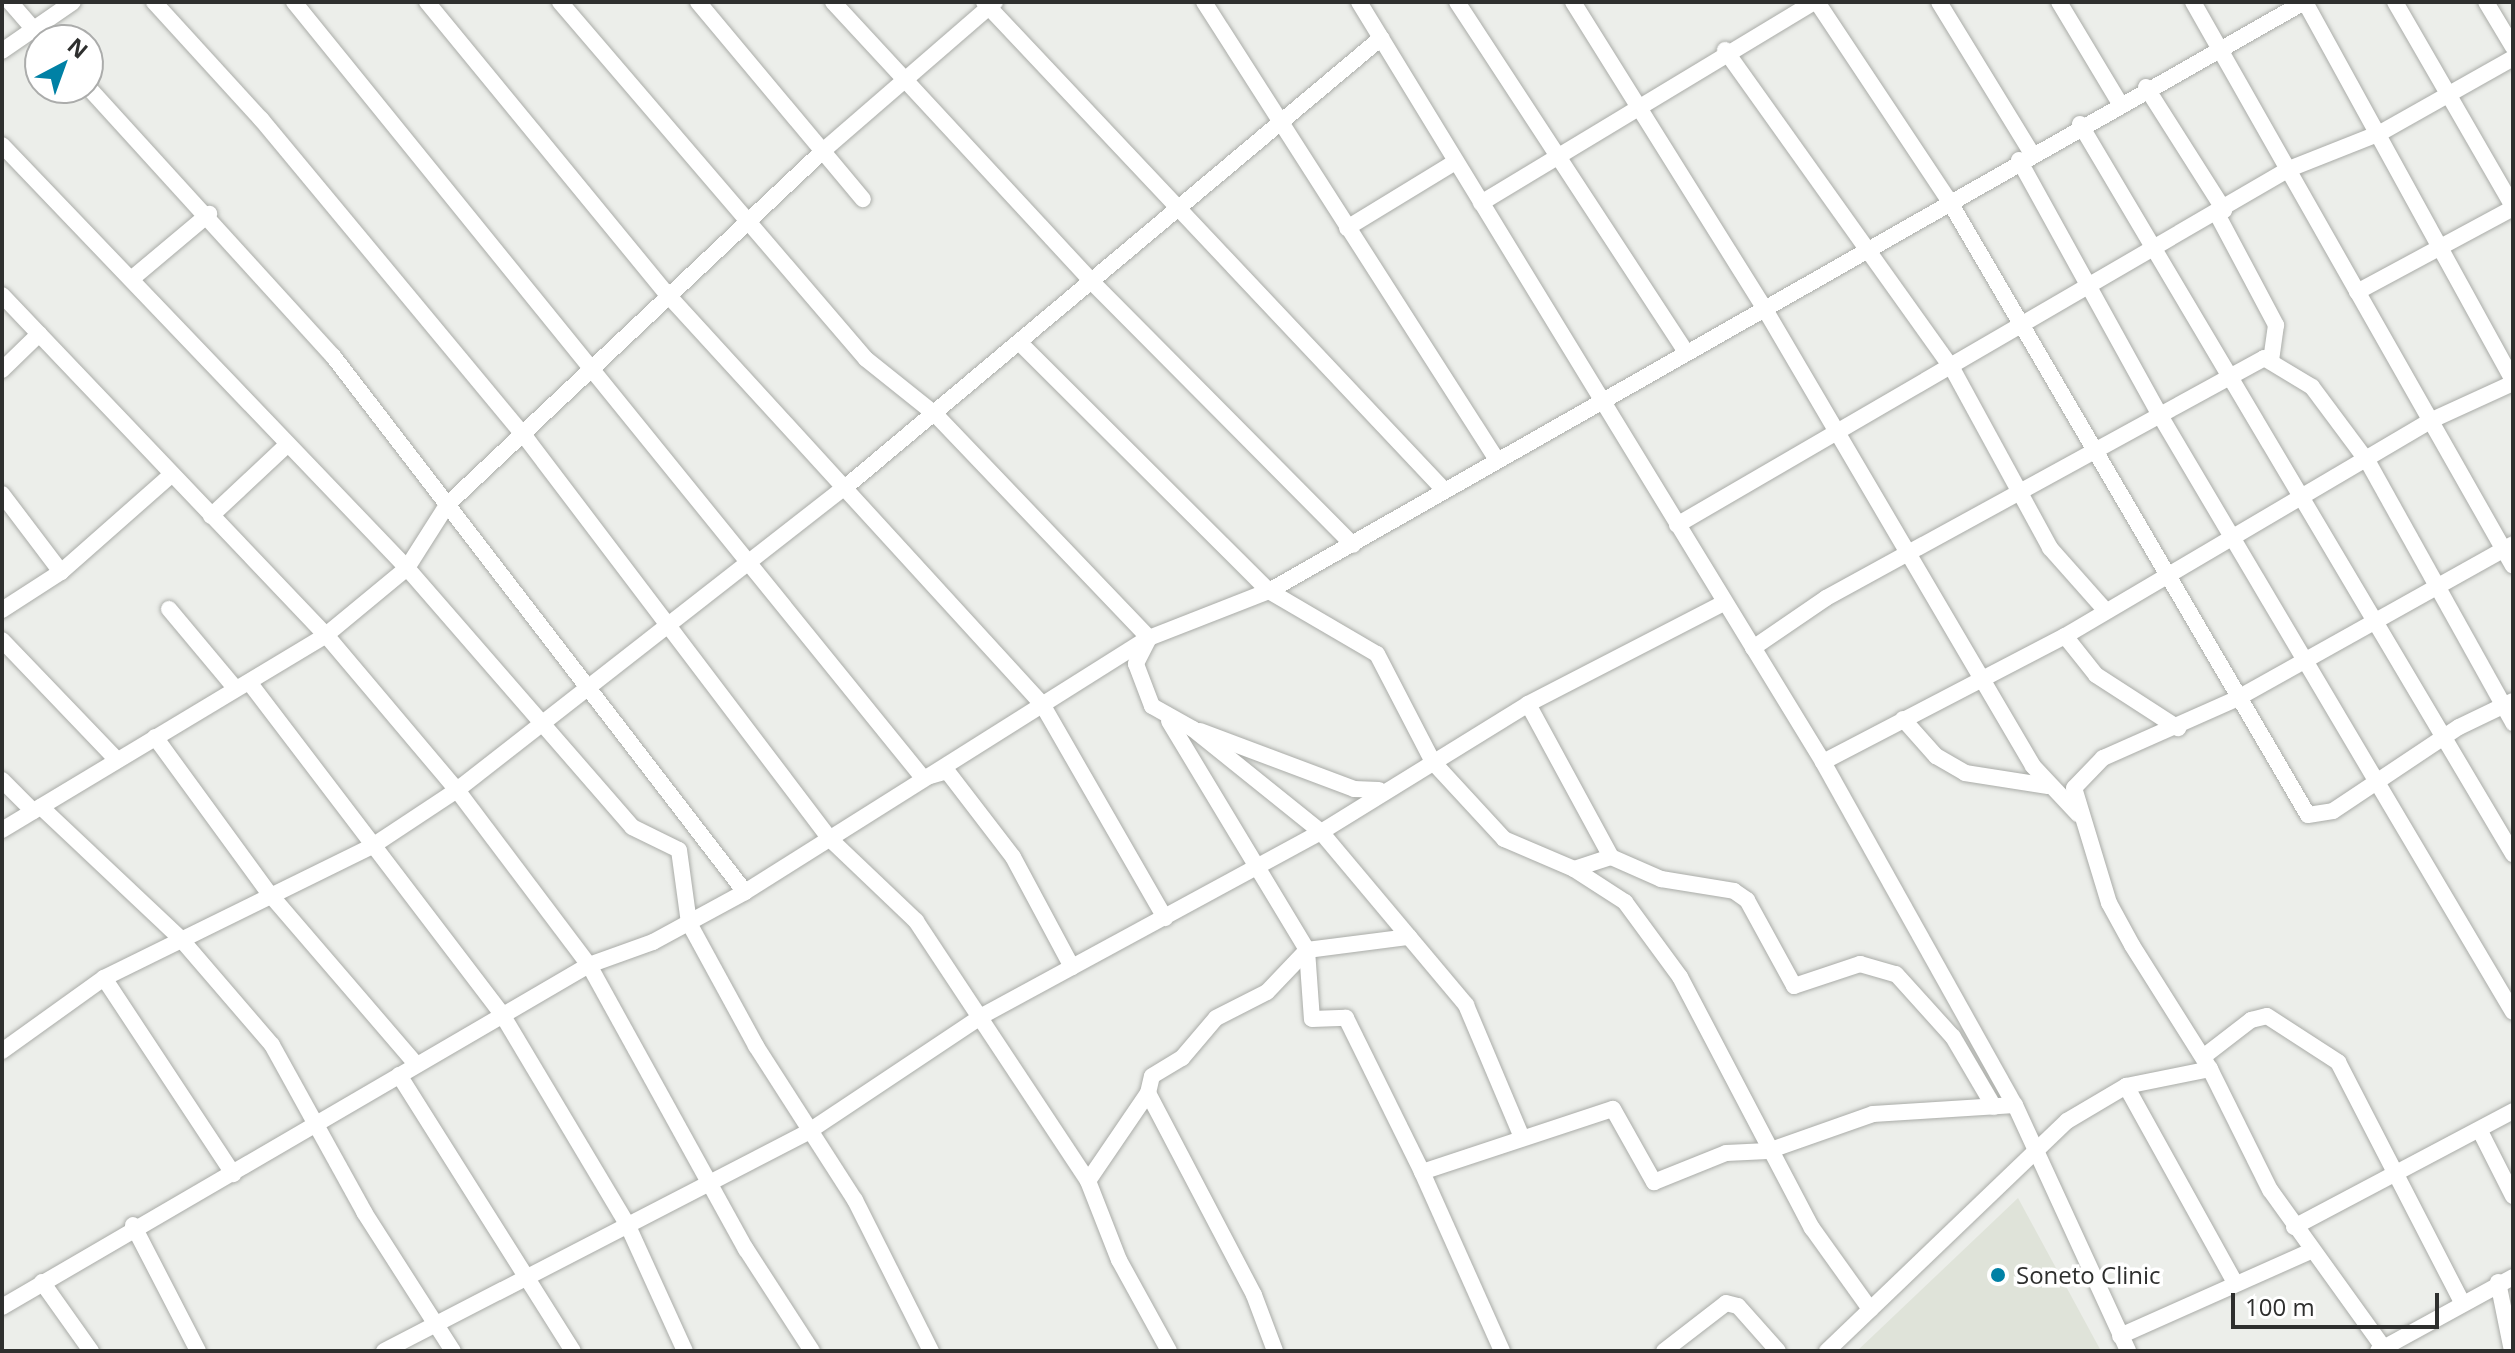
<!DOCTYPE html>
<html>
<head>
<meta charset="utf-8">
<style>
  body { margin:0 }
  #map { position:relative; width:2515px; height:1353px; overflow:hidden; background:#eceeea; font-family:"Open Sans",sans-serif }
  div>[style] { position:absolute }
  .built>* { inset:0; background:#dfe3d9 }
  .roads { filter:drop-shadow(0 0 2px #aaaca8) drop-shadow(0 0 2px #aaaca8) }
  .minor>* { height:16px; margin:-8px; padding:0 8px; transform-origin:8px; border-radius:8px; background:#fff }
  .dots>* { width:22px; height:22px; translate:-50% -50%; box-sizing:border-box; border:4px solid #fff; border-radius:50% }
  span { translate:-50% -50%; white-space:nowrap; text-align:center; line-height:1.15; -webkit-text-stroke:7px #fff; paint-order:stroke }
  .poi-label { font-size:24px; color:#2e2f2e }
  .left { translate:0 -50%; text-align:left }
  .frame { position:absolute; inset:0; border:4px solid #2e2f2e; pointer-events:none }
  .north { position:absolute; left:24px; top:24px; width:80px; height:80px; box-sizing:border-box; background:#fff; border:2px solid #abacab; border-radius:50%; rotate:41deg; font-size:22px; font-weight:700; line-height:32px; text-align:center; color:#2e2f2e }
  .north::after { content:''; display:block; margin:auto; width:28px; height:36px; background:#0081a5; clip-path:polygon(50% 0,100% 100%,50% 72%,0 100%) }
  .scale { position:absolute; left:2231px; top:1293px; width:208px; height:36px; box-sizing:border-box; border:4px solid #2e2f2e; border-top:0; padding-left:10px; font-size:24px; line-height:28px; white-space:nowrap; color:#2e2f2e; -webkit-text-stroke:6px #fff; paint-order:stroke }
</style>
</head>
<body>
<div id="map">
  <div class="built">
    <i style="clip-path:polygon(2018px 1198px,2101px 1351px,1857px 1351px)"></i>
  </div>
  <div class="roads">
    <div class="minor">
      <i style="left:10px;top:2px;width:50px;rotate:49deg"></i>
      <i style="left:154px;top:2px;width:159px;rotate:47.6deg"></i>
      <i style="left:261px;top:119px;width:415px;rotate:50.3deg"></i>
      <i style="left:526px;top:438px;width:503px;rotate:52.83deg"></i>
      <i style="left:830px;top:839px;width:119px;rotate:43.6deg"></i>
      <i style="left:916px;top:921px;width:312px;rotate:56.5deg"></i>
      <i style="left:1088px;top:1181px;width:85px;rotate:68.6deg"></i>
      <i style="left:1119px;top:1260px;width:104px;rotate:61.2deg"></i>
      <i style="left:294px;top:2px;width:999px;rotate:50.97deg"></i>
      <i style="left:923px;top:778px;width:25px;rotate:-16deg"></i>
      <i style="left:947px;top:771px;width:108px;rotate:52.5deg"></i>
      <i style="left:1013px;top:857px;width:125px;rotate:61.8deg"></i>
      <i style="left:427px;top:2px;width:378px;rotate:50.6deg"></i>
      <i style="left:667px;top:294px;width:556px;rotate:47.55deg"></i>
      <i style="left:1042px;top:704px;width:247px;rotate:60.1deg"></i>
      <i style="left:560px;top:2px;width:470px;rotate:49.4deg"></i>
      <i style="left:866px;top:359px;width:88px;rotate:38.6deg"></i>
      <i style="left:935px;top:414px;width:310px;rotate:46.3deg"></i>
      <i style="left:1149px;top:638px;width:29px;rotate:117deg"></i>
      <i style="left:1136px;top:664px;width:45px;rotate:69.1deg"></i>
      <i style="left:1152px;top:706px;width:47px;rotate:29.3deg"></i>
      <i style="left:1193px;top:729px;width:164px;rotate:38.8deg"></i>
      <i style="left:1321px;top:832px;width:226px;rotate:50deg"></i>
      <i style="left:1466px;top:1005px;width:141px;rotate:67.1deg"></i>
      <i style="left:698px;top:2px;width:257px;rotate:50.1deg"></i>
      <i style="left:833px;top:2px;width:383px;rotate:47.2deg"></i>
      <i style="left:1093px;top:283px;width:369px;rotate:45.2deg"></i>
      <i style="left:984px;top:2px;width:671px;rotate:46.69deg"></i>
      <i style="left:1204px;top:2px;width:544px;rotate:57.39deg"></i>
      <i style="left:1359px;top:2px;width:890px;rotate:58.59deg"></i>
      <i style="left:1823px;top:762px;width:393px;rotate:60.8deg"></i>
      <i style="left:2015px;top:1105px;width:271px;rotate:65.3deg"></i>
      <i style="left:1457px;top:2px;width:418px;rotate:56.8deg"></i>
      <i style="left:1573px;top:2px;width:358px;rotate:58deg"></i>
      <i style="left:1763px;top:306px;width:533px;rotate:59.59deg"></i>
      <i style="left:2033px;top:766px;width:66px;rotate:46.8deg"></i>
      <i style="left:1817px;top:2px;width:237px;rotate:56.4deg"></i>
      <i style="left:1948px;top:199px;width:713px;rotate:59.7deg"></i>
      <i style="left:2308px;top:815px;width:25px;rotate:-9deg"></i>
      <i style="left:2333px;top:811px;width:151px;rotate:-33.7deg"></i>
      <i style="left:2459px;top:727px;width:60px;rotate:-25.7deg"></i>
      <i style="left:1939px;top:2px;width:176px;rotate:58.5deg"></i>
      <i style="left:2059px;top:2px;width:117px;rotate:59deg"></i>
      <i style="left:2193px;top:2px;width:648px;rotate:60.43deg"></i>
      <i style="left:2305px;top:2px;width:431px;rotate:61.2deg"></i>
      <i style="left:2395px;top:2px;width:236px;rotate:60deg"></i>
      <i style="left:2486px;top:2px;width:52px;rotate:59deg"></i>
      <i style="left:1725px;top:50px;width:391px;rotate:54.5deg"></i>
      <i style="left:1952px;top:368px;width:205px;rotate:61.4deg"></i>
      <i style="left:2050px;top:548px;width:84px;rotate:48.4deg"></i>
      <i style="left:2px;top:51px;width:86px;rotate:-34.6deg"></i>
      <i style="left:88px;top:87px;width:364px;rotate:47.7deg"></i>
      <i style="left:333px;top:356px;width:676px;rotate:52.45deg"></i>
      <i style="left:2146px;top:87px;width:146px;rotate:57.6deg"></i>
      <i style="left:2080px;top:124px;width:849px;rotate:59.33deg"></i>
      <i style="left:2px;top:145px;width:586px;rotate:46.25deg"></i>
      <i style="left:407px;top:568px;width:343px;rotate:49deg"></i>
      <i style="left:632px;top:827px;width:52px;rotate:26.1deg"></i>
      <i style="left:679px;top:850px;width:74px;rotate:82.2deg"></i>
      <i style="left:689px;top:923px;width:140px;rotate:61.4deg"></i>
      <i style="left:756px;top:1046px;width:183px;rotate:57.3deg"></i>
      <i style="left:855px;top:1200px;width:169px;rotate:63.3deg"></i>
      <i style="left:2019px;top:160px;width:288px;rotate:61.1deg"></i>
      <i style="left:2158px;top:412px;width:697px;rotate:59.39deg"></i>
      <i style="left:1481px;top:203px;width:389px;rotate:-31.1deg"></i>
      <i style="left:2217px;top:214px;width:126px;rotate:62deg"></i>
      <i style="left:2276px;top:325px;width:34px;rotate:98deg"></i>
      <i style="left:1347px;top:228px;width:127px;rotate:-31.4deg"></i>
      <i style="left:135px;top:276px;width:97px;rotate:-40deg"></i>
      <i style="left:2357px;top:292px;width:177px;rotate:-28.3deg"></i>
      <i style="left:2px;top:295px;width:470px;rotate:46.4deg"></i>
      <i style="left:326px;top:635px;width:203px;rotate:49.8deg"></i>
      <i style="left:457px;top:790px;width:219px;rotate:53deg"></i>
      <i style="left:589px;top:965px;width:325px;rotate:61.1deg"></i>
      <i style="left:746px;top:1249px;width:121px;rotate:57.1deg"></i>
      <i style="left:1020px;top:343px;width:351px;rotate:44.9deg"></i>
      <i style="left:1269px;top:591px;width:125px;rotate:30.3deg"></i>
      <i style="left:1377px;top:654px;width:122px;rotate:62.6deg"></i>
      <i style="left:1433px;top:762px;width:105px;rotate:47.3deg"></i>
      <i style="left:1504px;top:839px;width:76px;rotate:23.2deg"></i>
      <i style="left:1574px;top:869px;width:61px;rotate:32.9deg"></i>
      <i style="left:1625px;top:902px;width:93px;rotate:53.7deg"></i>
      <i style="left:1680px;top:977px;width:284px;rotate:62.3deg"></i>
      <i style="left:1812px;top:1228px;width:100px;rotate:54.4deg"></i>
      <i style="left:2px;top:370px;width:52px;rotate:-44.2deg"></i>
      <i style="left:2px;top:494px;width:98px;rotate:52.9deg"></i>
      <i style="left:211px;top:516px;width:104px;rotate:-43.1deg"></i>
      <i style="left:1677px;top:525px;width:708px;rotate:-30.19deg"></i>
      <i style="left:2289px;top:169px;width:98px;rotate:-21.6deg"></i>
      <i style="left:2380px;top:133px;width:153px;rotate:-29.4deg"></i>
      <i style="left:169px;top:609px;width:104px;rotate:50.1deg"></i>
      <i style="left:2px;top:610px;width:70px;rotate:-32.8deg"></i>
      <i style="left:61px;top:572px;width:147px;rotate:-41.4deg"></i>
      <i style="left:2065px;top:636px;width:50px;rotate:51.5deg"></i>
      <i style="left:2096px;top:675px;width:98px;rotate:32.9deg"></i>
      <i style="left:2px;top:640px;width:165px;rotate:46.2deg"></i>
      <i style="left:1753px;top:648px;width:88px;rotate:-34.4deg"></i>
      <i style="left:1826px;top:598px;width:499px;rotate:-28.7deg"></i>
      <i style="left:2264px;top:358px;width:56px;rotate:31.1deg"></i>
      <i style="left:2312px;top:387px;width:94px;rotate:53.3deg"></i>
      <i style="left:2368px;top:462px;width:299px;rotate:60.9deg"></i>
      <i style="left:249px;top:682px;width:420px;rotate:52.7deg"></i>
      <i style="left:503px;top:1016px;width:244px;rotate:59.2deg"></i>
      <i style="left:628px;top:1226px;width:137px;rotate:65.5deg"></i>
      <i style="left:1528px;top:704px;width:174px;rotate:61.5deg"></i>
      <i style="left:1903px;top:719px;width:50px;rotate:48.3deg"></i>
      <i style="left:1936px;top:756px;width:34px;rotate:30deg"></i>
      <i style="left:1965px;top:773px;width:84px;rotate:8.9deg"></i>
      <i style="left:1169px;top:721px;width:267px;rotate:58.9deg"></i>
      <i style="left:1307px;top:950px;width:69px;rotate:85.9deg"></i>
      <i style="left:1312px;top:1019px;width:34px;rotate:-2deg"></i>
      <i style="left:1346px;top:1018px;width:172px;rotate:63.7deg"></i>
      <i style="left:1422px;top:1172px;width:201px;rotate:-18.3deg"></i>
      <i style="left:1613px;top:1109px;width:84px;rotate:60.7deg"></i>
      <i style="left:1654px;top:1182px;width:78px;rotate:-21.9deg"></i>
      <i style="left:1726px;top:1153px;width:42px;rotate:-2.7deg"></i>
      <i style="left:1768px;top:1151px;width:111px;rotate:-19.4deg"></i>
      <i style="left:1873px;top:1114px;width:142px;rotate:-3.6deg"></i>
      <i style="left:1200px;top:731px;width:165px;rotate:20.6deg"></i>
      <i style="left:1354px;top:789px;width:25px;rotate:2deg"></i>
      <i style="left:155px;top:737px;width:192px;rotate:53.9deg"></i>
      <i style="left:268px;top:892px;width:227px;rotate:49.3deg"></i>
      <i style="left:1823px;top:762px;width:273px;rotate:-27.5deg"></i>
      <i style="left:2065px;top:636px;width:424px;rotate:-30.5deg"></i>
      <i style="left:2430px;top:421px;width:91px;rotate:-24.6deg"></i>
      <i style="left:2px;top:780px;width:44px;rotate:45deg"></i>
      <i style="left:41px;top:807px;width:191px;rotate:43.3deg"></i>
      <i style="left:180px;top:938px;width:141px;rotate:49.3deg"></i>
      <i style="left:272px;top:1045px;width:191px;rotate:61.1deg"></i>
      <i style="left:364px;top:1212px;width:165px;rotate:57.4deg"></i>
      <i style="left:2px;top:830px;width:378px;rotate:-31deg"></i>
      <i style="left:326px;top:635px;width:105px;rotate:-39.6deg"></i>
      <i style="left:407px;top:568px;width:75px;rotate:-57.6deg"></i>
      <i style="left:447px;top:505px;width:519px;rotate:-43.28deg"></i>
      <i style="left:825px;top:149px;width:225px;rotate:-40.9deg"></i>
      <i style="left:1574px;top:869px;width:39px;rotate:-18deg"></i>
      <i style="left:1611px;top:857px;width:55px;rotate:23.7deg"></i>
      <i style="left:1661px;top:879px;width:74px;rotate:9.3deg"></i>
      <i style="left:1734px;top:891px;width:16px;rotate:35deg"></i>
      <i style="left:1747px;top:900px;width:98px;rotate:61.3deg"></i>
      <i style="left:1794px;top:986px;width:70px;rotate:-18.4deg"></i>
      <i style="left:1860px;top:964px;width:37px;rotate:16deg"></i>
      <i style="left:1896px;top:974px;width:85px;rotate:47.9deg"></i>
      <i style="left:1953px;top:1037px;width:81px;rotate:59.6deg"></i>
      <i style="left:104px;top:978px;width:235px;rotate:56.6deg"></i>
      <i style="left:2px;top:1051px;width:125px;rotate:-35.6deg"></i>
      <i style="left:104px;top:978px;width:301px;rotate:-26.2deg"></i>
      <i style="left:374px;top:845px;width:100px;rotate:-33.5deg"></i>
      <i style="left:457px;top:790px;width:496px;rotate:-38deg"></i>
      <i style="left:848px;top:485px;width:696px;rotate:-39.98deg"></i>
      <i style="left:2203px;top:1057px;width:61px;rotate:-37.6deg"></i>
      <i style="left:2251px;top:1020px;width:16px;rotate:-14deg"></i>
      <i style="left:2267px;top:1016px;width:85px;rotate:32.9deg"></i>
      <i style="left:2338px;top:1062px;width:268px;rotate:62.7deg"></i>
      <i style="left:399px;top:1075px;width:326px;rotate:57.8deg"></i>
      <i style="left:2126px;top:1086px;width:223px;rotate:61deg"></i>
      <i style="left:1148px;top:1093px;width:228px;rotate:62.3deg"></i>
      <i style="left:1254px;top:1295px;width:60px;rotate:69.4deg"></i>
      <i style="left:2480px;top:1131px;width:73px;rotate:63.1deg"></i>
      <i style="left:1422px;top:1172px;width:196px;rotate:65.9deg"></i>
      <i style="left:1088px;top:1181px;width:107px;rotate:-55.7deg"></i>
      <i style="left:1148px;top:1093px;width:17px;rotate:-77deg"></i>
      <i style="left:1152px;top:1076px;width:35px;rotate:-31deg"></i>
      <i style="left:1182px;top:1058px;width:52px;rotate:-49.6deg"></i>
      <i style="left:1216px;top:1018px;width:57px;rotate:-27deg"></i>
      <i style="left:1267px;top:992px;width:58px;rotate:-46.4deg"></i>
      <i style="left:1307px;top:950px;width:103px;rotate:-7.3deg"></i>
      <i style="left:133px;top:1225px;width:142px;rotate:62.7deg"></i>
      <i style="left:2294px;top:1227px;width:248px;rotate:-27.9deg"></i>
      <i style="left:42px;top:1282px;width:85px;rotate:54.6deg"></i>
      <i style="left:2498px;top:1282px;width:70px;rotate:78.5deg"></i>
      <i style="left:2px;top:1307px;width:679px;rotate:-30.23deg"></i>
      <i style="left:589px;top:965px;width:68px;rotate:-19.8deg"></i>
      <i style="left:653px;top:942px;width:105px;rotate:-28.5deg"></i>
      <i style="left:745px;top:892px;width:477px;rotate:-32.2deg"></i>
      <i style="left:1149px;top:638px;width:129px;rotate:-21.4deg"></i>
      <i style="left:1269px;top:591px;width:1191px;rotate:-29.64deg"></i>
      <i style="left:2120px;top:1336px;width:207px;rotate:-24deg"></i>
      <i style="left:2383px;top:1347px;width:193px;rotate:-125.7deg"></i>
      <i style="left:2270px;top:1190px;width:135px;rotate:-116.4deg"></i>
      <i style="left:2210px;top:1069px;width:146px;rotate:-122.2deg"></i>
      <i style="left:2132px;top:945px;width:48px;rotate:-118.7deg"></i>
      <i style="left:2109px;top:903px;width:120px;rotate:-106.9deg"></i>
      <i style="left:2074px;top:788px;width:42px;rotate:-46deg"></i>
      <i style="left:2103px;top:758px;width:145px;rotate:-23.9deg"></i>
      <i style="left:2236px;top:699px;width:317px;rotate:-29.2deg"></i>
      <i style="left:384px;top:1351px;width:477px;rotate:-27.3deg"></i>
      <i style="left:808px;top:1132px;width:209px;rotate:-33.7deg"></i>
      <i style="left:982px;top:1016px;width:386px;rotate:-28.5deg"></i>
      <i style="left:1321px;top:832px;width:243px;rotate:-31.7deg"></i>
      <i style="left:1528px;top:704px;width:220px;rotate:-27.3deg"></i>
      <i style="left:1664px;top:1351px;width:78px;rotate:-37.7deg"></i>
      <i style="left:1726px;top:1303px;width:12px;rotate:14deg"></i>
      <i style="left:1738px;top:1306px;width:60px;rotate:48.4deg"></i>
      <i style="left:1827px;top:1351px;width:332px;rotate:-43.8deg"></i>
      <i style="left:2067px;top:1121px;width:69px;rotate:-30.7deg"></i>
      <i style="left:2126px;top:1086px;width:86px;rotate:-11.4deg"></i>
      <i style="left:2378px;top:1351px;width:154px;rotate:-28.7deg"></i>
    </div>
  </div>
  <div class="dots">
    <i style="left:1998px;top:1275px;background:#0081a5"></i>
  </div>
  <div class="poi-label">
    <span class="left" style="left:2016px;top:1275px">Soneto Clinic</span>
  </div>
  <div class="frame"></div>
  <div class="north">N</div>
  <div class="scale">100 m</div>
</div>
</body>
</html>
